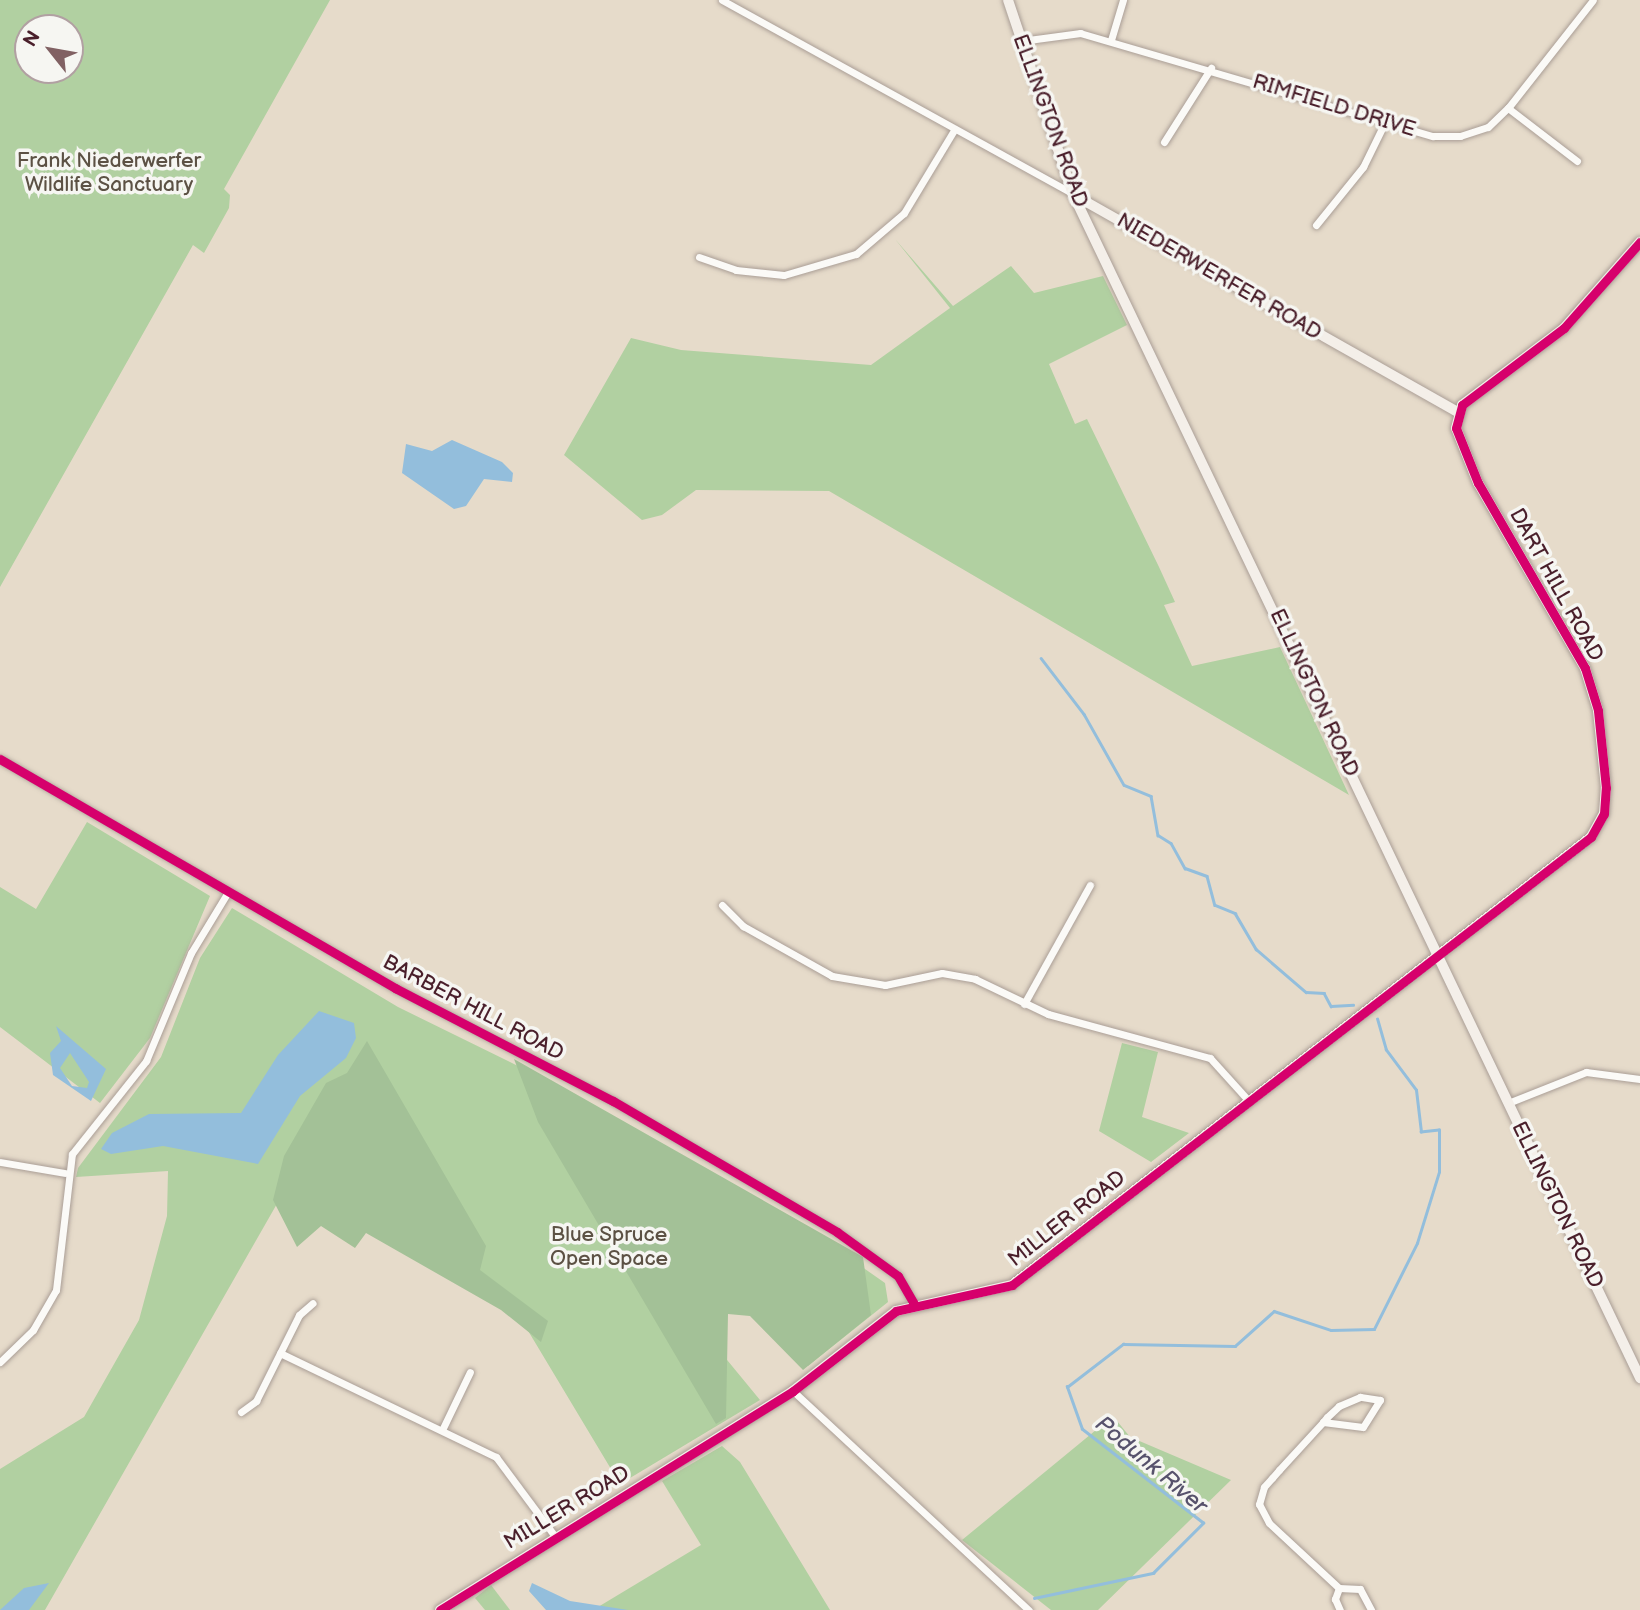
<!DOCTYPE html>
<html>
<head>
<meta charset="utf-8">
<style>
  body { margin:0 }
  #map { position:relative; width:1640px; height:1610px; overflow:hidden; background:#e6dbca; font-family:"Balsamiq Sans",sans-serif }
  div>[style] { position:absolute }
  .green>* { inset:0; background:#b1d0a1 }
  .forest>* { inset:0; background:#a3c197 }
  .water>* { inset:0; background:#93bedc }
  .stream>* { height:2.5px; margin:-1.25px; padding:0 1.25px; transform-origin:1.25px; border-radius:1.25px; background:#93bedc }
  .roads { filter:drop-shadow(0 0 2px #aa9e96) drop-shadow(0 0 2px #aa9e96) }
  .street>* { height:7px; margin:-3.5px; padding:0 3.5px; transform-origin:3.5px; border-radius:3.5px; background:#fbfaf7 }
  .secondary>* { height:10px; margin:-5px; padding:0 5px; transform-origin:5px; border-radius:5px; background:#f4efe9 }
  .cycleway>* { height:9px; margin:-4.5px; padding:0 4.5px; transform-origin:4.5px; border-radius:4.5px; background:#d6006c }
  span { translate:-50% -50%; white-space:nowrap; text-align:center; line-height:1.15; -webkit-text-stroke:7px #f6f6f2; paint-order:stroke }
  .street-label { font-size:21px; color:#4a1f2b }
  .park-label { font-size:21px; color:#5c5144 }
  .water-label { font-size:23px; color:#57526c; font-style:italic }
  .north { position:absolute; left:14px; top:14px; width:70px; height:70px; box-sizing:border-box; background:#f6f6f2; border:2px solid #b1a0a2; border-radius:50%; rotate:301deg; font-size:19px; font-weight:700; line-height:28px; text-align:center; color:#4a1f2b }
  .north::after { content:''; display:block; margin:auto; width:24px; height:32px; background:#816163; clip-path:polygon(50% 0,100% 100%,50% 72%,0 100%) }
</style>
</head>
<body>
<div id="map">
  <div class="green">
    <i style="clip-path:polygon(evenodd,0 0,330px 0,224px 189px,230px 195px,229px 208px,204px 253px,193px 245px,0 587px,0 0,28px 28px,70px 28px,70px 70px,28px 70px,28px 28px)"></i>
    <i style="clip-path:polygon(895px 239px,953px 306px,1011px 266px,1034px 293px,1103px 276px,1127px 325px,1049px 364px,1075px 424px,1087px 419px,1159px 567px,1175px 602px,1164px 605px,1192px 666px,1280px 647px,1349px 795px,829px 491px,696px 490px,662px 515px,642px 520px,564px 455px,631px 338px,681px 350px,871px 365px,950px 308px)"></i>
    <i style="clip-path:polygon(87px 822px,210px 896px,150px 1038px,100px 1103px,0 1027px,0 887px,36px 909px)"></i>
    <i style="clip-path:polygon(232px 908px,398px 1007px,522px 1068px,822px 1239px,885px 1283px,888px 1302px,808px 1366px,741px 1285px,695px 1321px,760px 1400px,620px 1484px,509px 1299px,290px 1181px,45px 1610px,0 1610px,0 1469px,84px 1417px,139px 1320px,167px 1216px,168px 1171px,76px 1177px,78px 1168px,161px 1057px,200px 958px)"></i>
    <i style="clip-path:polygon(1122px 1043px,1158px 1052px,1142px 1117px,1189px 1133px,1151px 1162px,1099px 1131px)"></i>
    <i style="clip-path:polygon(1113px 1416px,1130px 1437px,1231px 1480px,1098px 1610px,1051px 1610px,962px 1540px)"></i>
    <i style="clip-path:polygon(722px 1446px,740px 1462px,830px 1610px,593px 1610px,701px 1545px,662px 1481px)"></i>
    <i style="clip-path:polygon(491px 1585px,510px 1610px,485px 1610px,475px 1598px)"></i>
  </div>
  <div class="forest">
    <i style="clip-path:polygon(367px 1041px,486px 1246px,480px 1270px,548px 1321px,541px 1342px,501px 1310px,366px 1233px,355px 1248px,321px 1226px,297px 1247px,273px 1200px,284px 1156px,326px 1083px,347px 1073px)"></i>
    <i style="clip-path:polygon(514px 1059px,863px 1257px,871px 1315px,803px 1370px,750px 1316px,728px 1314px,726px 1418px,716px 1424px,538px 1122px)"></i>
  </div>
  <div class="water">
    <i style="clip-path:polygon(452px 440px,502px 462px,513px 473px,512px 482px,484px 479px,466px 506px,454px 509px,402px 473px,406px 444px,432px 451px)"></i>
    <i style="clip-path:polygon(319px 1011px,354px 1023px,356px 1038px,346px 1058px,300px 1096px,258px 1164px,163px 1146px,111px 1154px,101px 1149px,112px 1133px,149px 1114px,241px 1113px,278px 1055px)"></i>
    <i style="clip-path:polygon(evenodd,56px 1026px,106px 1069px,91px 1101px,53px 1075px,50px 1053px,61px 1041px,56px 1026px,70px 1053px,89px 1082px,87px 1088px,72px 1086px,60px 1068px,70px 1053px)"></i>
    <i style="clip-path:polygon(49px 1583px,29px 1610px,0 1610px,24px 1588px)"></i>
    <i style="clip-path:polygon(532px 1583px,570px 1601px,628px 1610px,546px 1610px,529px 1591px)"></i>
  </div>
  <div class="stream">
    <i style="left:1041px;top:658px;width:71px;rotate:52.5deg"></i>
    <i style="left:1084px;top:714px;width:81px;rotate:60.6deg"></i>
    <i style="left:1124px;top:785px;width:29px;rotate:22deg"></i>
    <i style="left:1151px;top:796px;width:40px;rotate:80deg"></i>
    <i style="left:1158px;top:835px;width:15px;rotate:32deg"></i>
    <i style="left:1171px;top:843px;width:29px;rotate:61deg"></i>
    <i style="left:1185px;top:868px;width:23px;rotate:20deg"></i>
    <i style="left:1207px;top:876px;width:30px;rotate:75deg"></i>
    <i style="left:1215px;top:905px;width:22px;rotate:22deg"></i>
    <i style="left:1235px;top:913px;width:42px;rotate:59.7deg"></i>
    <i style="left:1256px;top:949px;width:66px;rotate:40.7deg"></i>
    <i style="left:1306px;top:992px;width:18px;rotate:3deg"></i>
    <i style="left:1324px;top:993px;width:15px;rotate:62deg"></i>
    <i style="left:1331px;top:1006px;width:22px;rotate:-3deg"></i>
    <i style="left:1034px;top:1598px;width:122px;rotate:-11.9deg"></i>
    <i style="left:1153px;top:1573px;width:71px;rotate:-45deg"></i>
    <i style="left:1203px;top:1523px;width:153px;rotate:-142.2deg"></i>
    <i style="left:1082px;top:1429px;width:45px;rotate:-109.7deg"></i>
    <i style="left:1067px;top:1387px;width:71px;rotate:-37.5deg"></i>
    <i style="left:1123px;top:1344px;width:112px;rotate:1deg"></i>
    <i style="left:1235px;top:1346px;width:52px;rotate:-41.9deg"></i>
    <i style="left:1274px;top:1311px;width:60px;rotate:18.4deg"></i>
    <i style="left:1331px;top:1330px;width:43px;rotate:-1.3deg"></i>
    <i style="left:1374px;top:1329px;width:96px;rotate:-63.4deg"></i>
    <i style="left:1417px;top:1243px;width:74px;rotate:-72.8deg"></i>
    <i style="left:1439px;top:1172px;width:42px;rotate:-90deg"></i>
    <i style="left:1439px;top:1130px;width:18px;rotate:174deg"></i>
    <i style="left:1421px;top:1132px;width:42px;rotate:-96.8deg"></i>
    <i style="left:1416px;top:1090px;width:50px;rotate:-126.9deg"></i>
    <i style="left:1386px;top:1050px;width:32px;rotate:-106deg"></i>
  </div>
  <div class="roads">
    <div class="street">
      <i style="left:722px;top:0;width:401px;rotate:28.9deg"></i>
      <i style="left:1111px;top:40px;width:42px;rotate:-73.3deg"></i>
      <i style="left:1021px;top:41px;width:60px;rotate:-7.7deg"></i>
      <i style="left:1080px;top:33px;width:368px;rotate:16.3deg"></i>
      <i style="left:1433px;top:136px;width:27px"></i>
      <i style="left:1460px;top:136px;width:29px;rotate:-18deg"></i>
      <i style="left:1488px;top:127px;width:28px;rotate:-44deg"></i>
      <i style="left:1508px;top:108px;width:137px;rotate:-51.8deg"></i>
      <i style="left:1508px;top:108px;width:87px;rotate:37.5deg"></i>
      <i style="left:1164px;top:142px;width:88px;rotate:-57.6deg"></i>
      <i style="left:1316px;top:225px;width:75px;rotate:-51deg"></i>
      <i style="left:1363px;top:167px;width:50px;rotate:-63.9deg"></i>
      <i style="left:699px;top:257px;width:39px;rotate:19deg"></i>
      <i style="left:736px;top:270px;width:48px;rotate:5.9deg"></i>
      <i style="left:784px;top:275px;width:75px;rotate:-16.3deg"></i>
      <i style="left:856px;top:254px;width:63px;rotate:-40.5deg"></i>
      <i style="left:904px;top:213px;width:97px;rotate:-58.9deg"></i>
      <i style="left:0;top:759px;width:457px;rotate:30.1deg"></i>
      <i style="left:395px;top:988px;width:246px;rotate:27.4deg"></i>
      <i style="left:613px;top:1101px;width:259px;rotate:30.3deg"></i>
      <i style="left:837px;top:1232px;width:75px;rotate:35.8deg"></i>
      <i style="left:898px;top:1276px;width:32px;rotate:60deg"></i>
      <i style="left:722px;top:905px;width:30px;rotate:45deg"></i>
      <i style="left:743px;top:926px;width:102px;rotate:29.3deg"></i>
      <i style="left:832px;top:976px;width:54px;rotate:9.6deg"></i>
      <i style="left:885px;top:985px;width:58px;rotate:-11.9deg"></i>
      <i style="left:942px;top:973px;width:34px;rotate:10deg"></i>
      <i style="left:975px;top:979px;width:81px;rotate:25.6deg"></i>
      <i style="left:1048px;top:1014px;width:168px;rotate:15.2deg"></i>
      <i style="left:1210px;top:1058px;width:57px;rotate:47.9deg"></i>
      <i style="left:1024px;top:1004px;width:136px;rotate:-61deg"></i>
      <i style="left:1508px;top:1103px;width:84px;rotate:-21.7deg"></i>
      <i style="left:1586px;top:1072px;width:54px;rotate:7.4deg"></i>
      <i style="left:0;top:1162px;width:66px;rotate:9.6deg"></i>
      <i style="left:280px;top:1353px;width:240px;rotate:25.7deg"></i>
      <i style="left:496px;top:1457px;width:97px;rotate:53.4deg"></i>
      <i style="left:0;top:1362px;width:46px;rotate:-44.1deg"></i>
      <i style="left:33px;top:1330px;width:46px;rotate:-60.1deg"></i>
      <i style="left:56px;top:1290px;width:137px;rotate:-83.3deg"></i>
      <i style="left:72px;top:1154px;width:119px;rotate:-51.5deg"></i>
      <i style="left:146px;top:1061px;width:117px;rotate:-67.4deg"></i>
      <i style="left:191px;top:953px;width:71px;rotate:-58.8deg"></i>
      <i style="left:793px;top:1391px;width:322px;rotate:42.9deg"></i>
      <i style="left:241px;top:1412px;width:19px;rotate:-36deg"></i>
      <i style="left:256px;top:1401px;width:96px;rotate:-63.4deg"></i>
      <i style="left:299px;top:1315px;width:18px;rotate:-41deg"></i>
      <i style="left:1323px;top:1422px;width:40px;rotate:7.1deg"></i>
      <i style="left:1363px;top:1427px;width:32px;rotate:-58deg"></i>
      <i style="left:1380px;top:1400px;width:20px;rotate:-171deg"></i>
      <i style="left:1360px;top:1397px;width:23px;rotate:157deg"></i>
      <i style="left:1339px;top:1406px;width:16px;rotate:137deg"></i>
      <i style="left:1327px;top:1417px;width:6px;rotate:129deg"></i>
      <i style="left:1323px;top:1422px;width:65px;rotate:132.5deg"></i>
      <i style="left:1279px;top:1470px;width:11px;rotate:131deg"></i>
      <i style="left:1272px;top:1478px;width:12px;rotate:132deg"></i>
      <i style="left:1264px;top:1487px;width:18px;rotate:106deg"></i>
      <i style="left:1259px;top:1504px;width:21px;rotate:62deg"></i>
      <i style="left:1269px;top:1523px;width:96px;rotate:42.9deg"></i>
      <i style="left:443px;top:1428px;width:62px;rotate:-64.3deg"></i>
      <i style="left:1339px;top:1588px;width:21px;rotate:3deg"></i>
      <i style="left:1360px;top:1589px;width:24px;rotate:62deg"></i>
      <i style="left:1339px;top:1588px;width:12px;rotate:110deg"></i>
      <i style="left:1335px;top:1599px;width:12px;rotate:66deg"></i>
    </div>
    <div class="secondary">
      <i style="left:1008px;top:0;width:205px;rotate:71.5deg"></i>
      <i style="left:1073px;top:194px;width:1313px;rotate:64.41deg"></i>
      <i style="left:1074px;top:195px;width:441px;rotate:29.5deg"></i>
      <i style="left:440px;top:1610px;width:415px;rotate:-31.8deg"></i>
      <i style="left:793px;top:1391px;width:130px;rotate:-37.8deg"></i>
      <i style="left:896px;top:1311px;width:119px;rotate:-12.6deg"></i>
      <i style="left:1012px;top:1285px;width:732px;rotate:-37.73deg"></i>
      <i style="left:1591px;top:837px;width:26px;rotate:-61deg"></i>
      <i style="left:1604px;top:814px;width:26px;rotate:-86deg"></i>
      <i style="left:1606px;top:788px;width:78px;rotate:-95.9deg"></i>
      <i style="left:1598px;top:710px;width:44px;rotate:-107.2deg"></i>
      <i style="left:1585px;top:668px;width:214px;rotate:-120deg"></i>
      <i style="left:1478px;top:483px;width:59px;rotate:-111.8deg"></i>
      <i style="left:1456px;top:428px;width:24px;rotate:-75deg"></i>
      <i style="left:1462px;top:405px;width:128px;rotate:-37deg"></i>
      <i style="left:1564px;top:328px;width:115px;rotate:-48.5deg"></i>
    </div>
  </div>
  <div class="cycleway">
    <i style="left:0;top:759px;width:457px;rotate:30.1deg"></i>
    <i style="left:395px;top:988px;width:246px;rotate:27.4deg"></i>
    <i style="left:613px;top:1101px;width:259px;rotate:30.3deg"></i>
    <i style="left:837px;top:1232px;width:75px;rotate:35.8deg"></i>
    <i style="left:898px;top:1276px;width:32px;rotate:60deg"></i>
    <i style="left:440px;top:1610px;width:415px;rotate:-31.8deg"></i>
    <i style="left:793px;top:1391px;width:130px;rotate:-37.8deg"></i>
    <i style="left:896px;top:1311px;width:119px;rotate:-12.6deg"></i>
    <i style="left:1012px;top:1285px;width:732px;rotate:-37.73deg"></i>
    <i style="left:1591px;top:837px;width:26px;rotate:-61deg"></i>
    <i style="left:1604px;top:814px;width:26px;rotate:-86deg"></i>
    <i style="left:1606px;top:788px;width:78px;rotate:-95.9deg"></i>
    <i style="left:1598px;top:710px;width:44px;rotate:-107.2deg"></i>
    <i style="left:1585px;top:668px;width:214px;rotate:-120deg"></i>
    <i style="left:1478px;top:483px;width:59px;rotate:-111.8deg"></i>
    <i style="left:1456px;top:428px;width:24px;rotate:-75deg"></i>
    <i style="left:1462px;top:405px;width:128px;rotate:-37deg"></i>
    <i style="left:1564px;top:328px;width:115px;rotate:-48.5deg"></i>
  </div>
  <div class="street-label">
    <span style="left:1334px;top:106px;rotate:17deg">RIMFIELD DRIVE</span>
    <span style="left:1050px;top:121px;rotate:70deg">ELLINGTON ROAD</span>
    <span style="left:1219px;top:277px;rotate:30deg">NIEDERWERFER ROAD</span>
    <span style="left:1556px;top:585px;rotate:61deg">DART HILL ROAD</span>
    <span style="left:1314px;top:693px;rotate:65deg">ELLINGTON ROAD</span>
    <span style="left:473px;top:1008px;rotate:28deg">BARBER HILL ROAD</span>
    <span style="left:1557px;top:1205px;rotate:64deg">ELLINGTON ROAD</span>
    <span style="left:1067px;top:1219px;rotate:-38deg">MILLER ROAD</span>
    <span style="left:567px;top:1508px;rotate:-31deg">MILLER ROAD</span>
  </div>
  <div class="park-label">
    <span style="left:109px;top:173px">Frank Niederwerfer<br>Wildlife Sanctuary</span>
    <span style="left:609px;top:1247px">Blue Spruce<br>Open Space</span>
  </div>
  <div class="water-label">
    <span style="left:1151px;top:1465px;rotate:40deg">Podunk River</span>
  </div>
  <div class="north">N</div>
</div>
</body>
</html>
